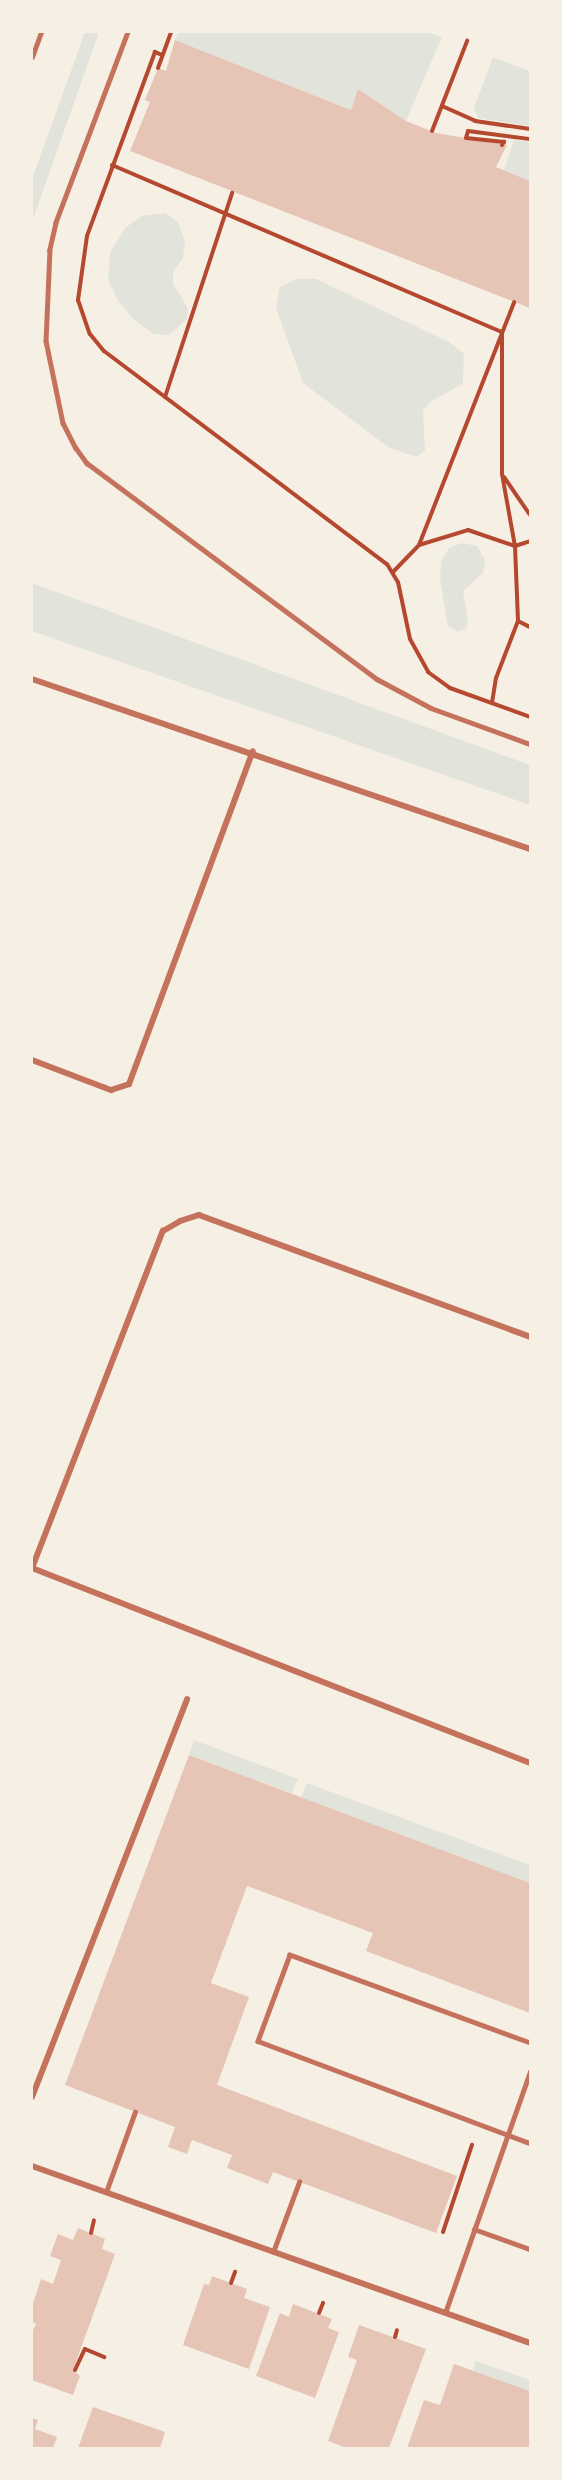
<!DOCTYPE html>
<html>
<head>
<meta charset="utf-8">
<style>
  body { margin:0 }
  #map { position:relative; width:562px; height:2480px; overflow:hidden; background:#f6efe4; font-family:Merriweather,serif }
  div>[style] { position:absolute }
  .green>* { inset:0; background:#e2e4dc }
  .building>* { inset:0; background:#e6c5b7 }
  .path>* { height:4px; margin:-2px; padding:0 2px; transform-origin:2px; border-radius:2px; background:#b5482f }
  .service>* { height:4.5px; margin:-2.25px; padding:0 2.25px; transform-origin:2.25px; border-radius:2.25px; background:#c5725c }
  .minor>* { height:6px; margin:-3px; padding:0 3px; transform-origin:3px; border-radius:3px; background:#c5725c }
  span { translate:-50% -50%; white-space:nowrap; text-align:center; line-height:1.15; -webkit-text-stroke:4.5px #f6efe4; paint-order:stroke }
  .frame { position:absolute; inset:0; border:33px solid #f6efe4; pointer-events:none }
</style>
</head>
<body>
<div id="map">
  <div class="green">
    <i style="clip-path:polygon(85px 32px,99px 32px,32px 222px,32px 179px)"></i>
    <i style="clip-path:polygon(179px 32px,427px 32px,442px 37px,406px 121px,358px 89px,351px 110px,175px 40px)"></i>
    <i style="clip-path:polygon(493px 57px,530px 71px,530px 126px,478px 118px,474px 108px)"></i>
    <i style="clip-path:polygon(514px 140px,530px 142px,530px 181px,504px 170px)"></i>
    <i style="clip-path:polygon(165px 213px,178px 222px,185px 241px,183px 258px,173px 272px,173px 284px,188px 308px,187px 319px,169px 335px,154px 334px,134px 320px,119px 302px,108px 280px,110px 253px,125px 228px,142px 216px)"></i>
    <i style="clip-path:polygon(297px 279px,316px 279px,449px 342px,464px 354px,463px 384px,431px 401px,423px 411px,425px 451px,416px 457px,388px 447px,303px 383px,276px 308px,280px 287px)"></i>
    <i style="clip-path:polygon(462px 543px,477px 546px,485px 560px,483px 573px,463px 591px,468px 621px,466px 629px,458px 632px,448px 626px,440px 579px,441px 561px,449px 548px)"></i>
    <i style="clip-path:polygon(32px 583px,530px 765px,530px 805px,32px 631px)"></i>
    <i style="clip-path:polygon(194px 1740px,298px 1779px,292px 1793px,189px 1755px)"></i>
    <i style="clip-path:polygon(307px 1783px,530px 1865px,530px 1883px,301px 1797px)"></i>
    <i style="clip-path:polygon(476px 2361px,530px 2380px,530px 2391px,473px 2371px)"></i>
  </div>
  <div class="building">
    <i style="clip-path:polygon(175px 40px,351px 110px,358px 89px,406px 121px,436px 133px,507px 145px,496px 167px,530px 181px,530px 308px,130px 151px,150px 102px,145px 100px,158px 68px,166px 71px)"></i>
    <i style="clip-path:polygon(189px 1755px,530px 1883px,530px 2013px,366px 1951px,373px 1933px,247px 1886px,211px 1983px,249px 1997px,217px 2085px,457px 2176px,436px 2233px,273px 2172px,268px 2184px,227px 2168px,232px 2155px,192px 2140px,187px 2154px,168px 2147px,175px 2127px,65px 2085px)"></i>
    <i style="clip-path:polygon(78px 2228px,105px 2239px,102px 2249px,115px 2254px,73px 2370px,80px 2376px,73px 2395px,32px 2380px,32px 2332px,36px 2324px,32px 2322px,32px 2307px,41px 2279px,53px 2284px,61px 2260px,50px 2256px,58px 2234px,73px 2240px)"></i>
    <i style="clip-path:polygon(212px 2276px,247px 2289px,244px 2298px,270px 2307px,249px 2369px,183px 2345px,204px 2284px,209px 2285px)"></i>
    <i style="clip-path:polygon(293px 2304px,332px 2319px,328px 2328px,339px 2332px,315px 2398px,256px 2376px,280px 2313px,289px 2317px)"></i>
    <i style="clip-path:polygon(359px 2325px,426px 2349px,389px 2448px,347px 2448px,328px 2441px,357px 2360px,348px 2357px)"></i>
    <i style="clip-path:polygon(454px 2364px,530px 2391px,530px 2448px,407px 2448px,424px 2400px,440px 2405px)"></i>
    <i style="clip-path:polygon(93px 2407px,165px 2432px,160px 2448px,78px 2448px)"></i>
    <i style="clip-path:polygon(32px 2418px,38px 2420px,35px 2429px,57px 2437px,53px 2448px,32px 2448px)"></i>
  </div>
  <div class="path">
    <i style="left:162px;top:55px;width:8px;rotate:-157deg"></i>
    <i style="left:155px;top:52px;width:196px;rotate:110.3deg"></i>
    <i style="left:87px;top:236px;width:65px;rotate:98deg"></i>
    <i style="left:78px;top:300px;width:36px;rotate:71deg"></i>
    <i style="left:90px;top:334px;width:22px;rotate:51deg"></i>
    <i style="left:104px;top:351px;width:354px;rotate:37deg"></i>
    <i style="left:387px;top:564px;width:21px;rotate:59deg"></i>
    <i style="left:398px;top:582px;width:58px;rotate:78.1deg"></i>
    <i style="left:410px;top:639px;width:38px;rotate:61deg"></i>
    <i style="left:428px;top:672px;width:27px;rotate:36deg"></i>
    <i style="left:450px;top:688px;width:85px;rotate:19.9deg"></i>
    <i style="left:158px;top:68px;width:38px;rotate:-70deg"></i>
    <i style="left:442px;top:106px;width:36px;rotate:24deg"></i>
    <i style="left:475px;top:121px;width:56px;rotate:8.3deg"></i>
    <i style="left:432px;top:131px;width:97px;rotate:-68.7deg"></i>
    <i style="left:502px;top:145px;width:4px;rotate:-56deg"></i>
    <i style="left:504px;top:142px;width:38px;rotate:-174deg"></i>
    <i style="left:466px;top:138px;width:7px;rotate:-74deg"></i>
    <i style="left:468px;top:131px;width:63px;rotate:7.4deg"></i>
    <i style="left:112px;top:165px;width:424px;rotate:23.2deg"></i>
    <i style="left:502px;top:332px;width:142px;rotate:90deg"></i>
    <i style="left:502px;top:474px;width:73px;rotate:79.8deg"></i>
    <i style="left:515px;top:546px;width:75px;rotate:87.7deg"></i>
    <i style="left:165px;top:397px;width:215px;rotate:-71.8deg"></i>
    <i style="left:504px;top:477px;width:46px;rotate:55.6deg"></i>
    <i style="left:419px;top:545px;width:51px;rotate:-17deg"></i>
    <i style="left:468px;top:530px;width:50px;rotate:18.8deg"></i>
    <i style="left:515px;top:546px;width:16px;rotate:-18deg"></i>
    <i style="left:393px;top:572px;width:37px;rotate:-46deg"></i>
    <i style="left:419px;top:545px;width:261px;rotate:-68.6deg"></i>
    <i style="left:492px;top:703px;width:25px;rotate:-81deg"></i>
    <i style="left:496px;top:678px;width:61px;rotate:-68.9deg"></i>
    <i style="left:518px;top:621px;width:13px;rotate:27deg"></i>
    <i style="left:443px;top:2232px;width:92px;rotate:-71.6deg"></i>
    <i style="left:91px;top:2233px;width:13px;rotate:-77deg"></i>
    <i style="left:231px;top:2283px;width:12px;rotate:-70deg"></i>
    <i style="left:319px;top:2313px;width:11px;rotate:-68deg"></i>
    <i style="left:395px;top:2337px;width:7px;rotate:-74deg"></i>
    <i style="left:75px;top:2370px;width:23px;rotate:-65deg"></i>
    <i style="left:85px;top:2349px;width:21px;rotate:23deg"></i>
  </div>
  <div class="service">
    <i style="left:128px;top:32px;width:204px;rotate:110.7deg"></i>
    <i style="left:56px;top:223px;width:28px;rotate:103deg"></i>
    <i style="left:50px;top:250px;width:91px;rotate:92.5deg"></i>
    <i style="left:46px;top:341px;width:84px;rotate:78.3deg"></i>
    <i style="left:63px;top:423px;width:28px;rotate:63deg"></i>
    <i style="left:76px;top:448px;width:19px;rotate:54deg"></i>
    <i style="left:87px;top:463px;width:362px;rotate:36.7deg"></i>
    <i style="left:377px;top:679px;width:61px;rotate:28.2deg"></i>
    <i style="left:431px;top:708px;width:105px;rotate:20deg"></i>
    <i style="left:32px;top:57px;width:27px;rotate:-70deg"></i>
    <i style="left:530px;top:2043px;width:256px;rotate:-159.9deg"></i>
    <i style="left:290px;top:1955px;width:92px;rotate:110.4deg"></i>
    <i style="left:258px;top:2041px;width:290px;rotate:20.6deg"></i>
    <i style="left:106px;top:2192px;width:85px;rotate:-70.1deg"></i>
    <i style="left:474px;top:2229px;width:59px;rotate:19.7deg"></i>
    <i style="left:273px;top:2252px;width:75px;rotate:-69.6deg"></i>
    <i style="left:445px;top:2313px;width:256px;rotate:-70.6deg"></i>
  </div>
  <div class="minor">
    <i style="left:32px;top:679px;width:526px;rotate:18.85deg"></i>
    <i style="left:32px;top:1060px;width:85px;rotate:20.8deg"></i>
    <i style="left:111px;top:1090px;width:19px;rotate:-18deg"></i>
    <i style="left:129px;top:1084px;width:355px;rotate:-69.6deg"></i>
    <i style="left:32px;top:1568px;width:362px;rotate:-68.8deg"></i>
    <i style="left:163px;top:1231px;width:20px;rotate:-30deg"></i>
    <i style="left:180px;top:1221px;width:20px;rotate:-18deg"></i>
    <i style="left:199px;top:1215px;width:353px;rotate:20.2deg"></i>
    <i style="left:32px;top:1568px;width:535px;rotate:21.38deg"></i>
    <i style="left:32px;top:2097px;width:427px;rotate:-68.7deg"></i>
    <i style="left:32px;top:2166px;width:529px;rotate:19.57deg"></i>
  </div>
  <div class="frame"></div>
</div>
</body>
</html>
